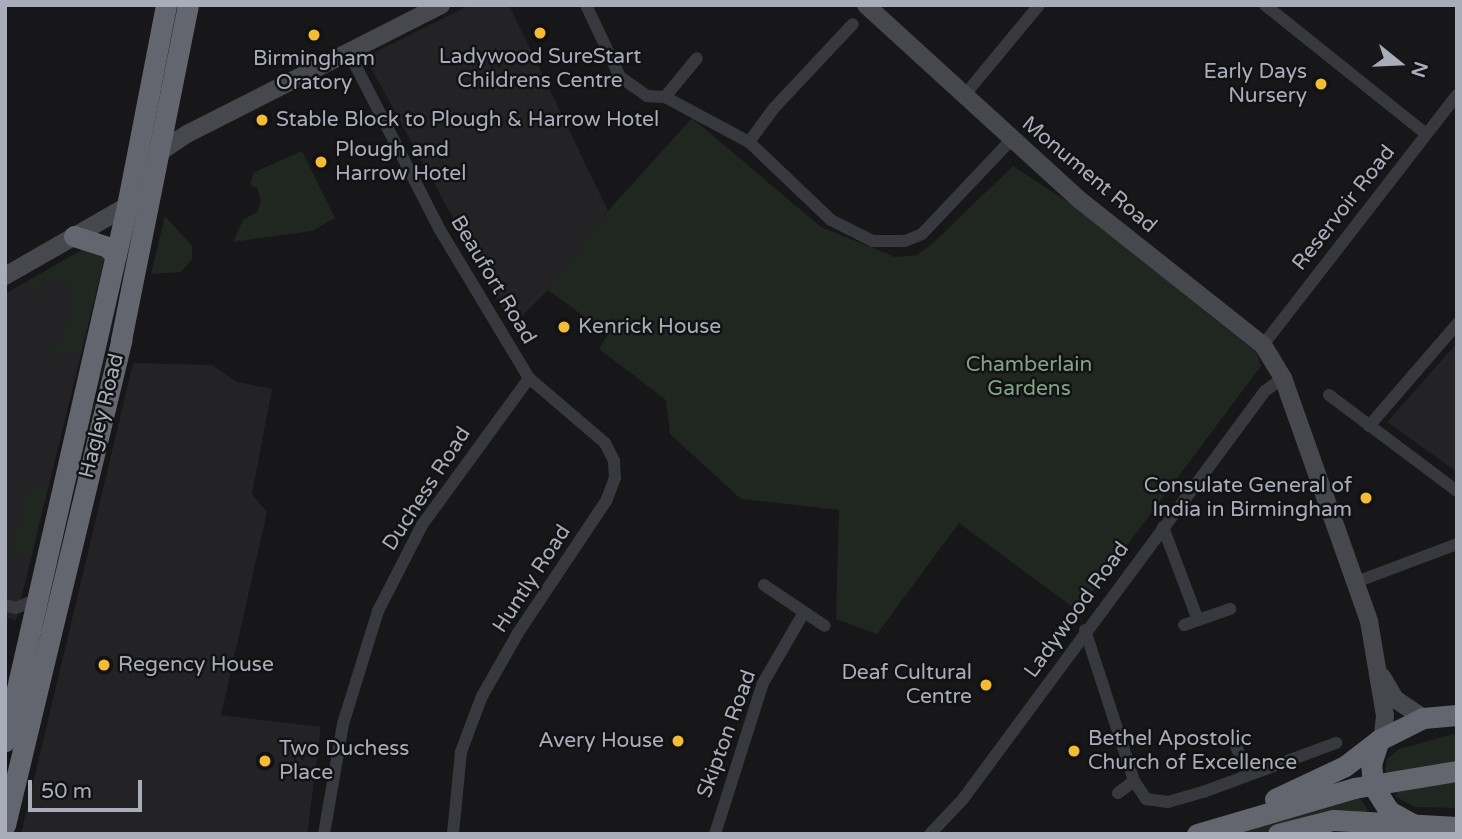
<!DOCTYPE html>
<html>
<head>
<meta charset="utf-8">
<style>
  body { margin:0 }
  #map { position:relative; width:1462px; height:839px; overflow:hidden; background:#171719; font-family:"Varela Round",sans-serif }
  div>[style] { position:absolute }
  .built>* { inset:0; background:#232326 }
  .green>* { inset:0; background:#1f2720 }
  .street>* { height:12px; margin:-6px; padding:0 6px; transform-origin:6px; border-radius:6px; background:#38393e }
  .secondary>* { height:18px; margin:-9px; padding:0 9px; transform-origin:9px; border-radius:9px; background:#46484e }
  .highway>* { height:21px; margin:-10.5px; padding:0 10.5px; transform-origin:10.5px; border-radius:10.5px; background:#64666f }
  .dots>* { width:19px; height:19px; translate:-50% -50%; box-sizing:border-box; border:4px solid #121214; border-radius:50% }
  span { translate:-50% -50%; white-space:nowrap; text-align:center; line-height:1.15; -webkit-text-stroke:5px #121214; paint-order:stroke }
  .poi-label { font-size:21px; color:#a9adb9 }
  .right { translate:-100% -50%; text-align:right }
  .left { translate:0 -50%; text-align:left }
  .street-label { font-size:21px; color:#a9adb9 }
  .park-label { font-size:21px; color:#80a483 }
  .frame { position:absolute; inset:0; border:7px solid #a9adb9; pointer-events:none }
  .north { position:absolute; left:1364px; top:28px; width:70px; height:70px; -webkit-text-stroke:5px #121214; paint-order:stroke; rotate:108deg; font-size:19px; font-weight:700; line-height:28px; text-align:center; color:#a9adb9 }
  .north::after { content:''; display:block; margin:auto; width:24px; height:32px; background:#a9adb9; clip-path:polygon(50% 0,100% 100%,50% 72%,0 100%) }
  .scale { position:absolute; left:28px; top:780px; width:114px; height:32px; box-sizing:border-box; border:4px solid #a9adb9; border-top:0; padding-left:9px; font-size:21px; line-height:24px; white-space:nowrap; color:#a9adb9; -webkit-text-stroke:5px #121214; paint-order:stroke }
</style>
</head>
<body>
<div id="map">
  <div class="built">
    <i style="clip-path:polygon(470px 5px,509px 5px,608px 211px,548px 290px,512px 326px,365px 57px)"></i>
    <i style="clip-path:polygon(87px 247px,105px 256px,16px 620px,5px 617px,5px 294px)"></i>
    <i style="clip-path:polygon(1457px 343px,1457px 472px,1387px 422px)"></i>
    <i style="clip-path:polygon(133px 363px,212px 365px,237px 382px,272px 389px,252px 494px,267px 512px,221px 715px,321px 727px,307px 834px,21px 834px)"></i>
  </div>
  <div class="green">
    <i style="clip-path:polygon(692px 118px,821px 227px,895px 257px,917px 255px,933px 243px,1013px 166px,1074px 206px,1257px 353px,1261px 366px,1078px 611px,959px 523px,877px 634px,836px 619px,839px 510px,741px 499px,670px 434px,666px 400px,599px 349px,608px 334px,548px 290px,608px 211px)"></i>
    <i style="clip-path:polygon(302px 151px,335px 218px,312px 231px,233px 242px,243px 220px,257px 212px,261px 201px,257px 188px,250px 185px,253px 173px)"></i>
    <i style="clip-path:polygon(165px 216px,192px 246px,192px 259px,181px 272px,151px 274px)"></i>
    <i style="clip-path:polygon(87px 247px,105px 256px,80px 354px,50px 353px,52px 344px,62px 341px,74px 295px,68px 293px,70px 285px,46px 278px,42px 289px,33px 291px,26px 282px)"></i>
    <i style="clip-path:polygon(30px 484px,47px 489px,30px 558px,10px 553px)"></i>
    <i style="clip-path:polygon(1457px 733px,1457px 764px,1389px 774px,1385px 770px,1387px 759px,1399px 749px)"></i>
    <i style="clip-path:polygon(1457px 781px,1457px 808px,1415px 807px,1395px 796px,1398px 791px)"></i>
    <i style="clip-path:polygon(1360px 798px,1368px 811px,1257px 834px,1221px 834px,1330px 801px)"></i>
  </div>
  <div class="street">
    <i style="left:586px;top:5px;width:80px;rotate:64.7deg"></i>
    <i style="left:620px;top:77px;width:33px;rotate:35deg"></i>
    <i style="left:647px;top:96px;width:18px;rotate:3deg"></i>
    <i style="left:665px;top:97px;width:95px;rotate:28.2deg"></i>
    <i style="left:749px;top:142px;width:113px;rotate:43.6deg"></i>
    <i style="left:831px;top:220px;width:47px;rotate:26.6deg"></i>
    <i style="left:873px;top:241px;width:32px"></i>
    <i style="left:905px;top:241px;width:18px;rotate:-22deg"></i>
    <i style="left:922px;top:234px;width:129px;rotate:-46.6deg"></i>
    <i style="left:1265px;top:5px;width:205px;rotate:38.7deg"></i>
    <i style="left:348px;top:51px;width:201px;rotate:62.8deg"></i>
    <i style="left:440px;top:230px;width:173px;rotate:59deg"></i>
    <i style="left:529px;top:378px;width:100px;rotate:40.5deg"></i>
    <i style="left:605px;top:443px;width:20px;rotate:63deg"></i>
    <i style="left:614px;top:461px;width:17px;rotate:87deg"></i>
    <i style="left:615px;top:478px;width:25px;rotate:111deg"></i>
    <i style="left:606px;top:501px;width:159px;rotate:123.7deg"></i>
    <i style="left:518px;top:633px;width:73px;rotate:119.7deg"></i>
    <i style="left:482px;top:696px;width:60px;rotate:110.6deg"></i>
    <i style="left:461px;top:752px;width:82px;rotate:95.6deg"></i>
    <i style="left:665px;top:97px;width:50px;rotate:-50.6deg"></i>
    <i style="left:963px;top:97px;width:119px;rotate:-50.4deg"></i>
    <i style="left:749px;top:142px;width:42px;rotate:-53.7deg"></i>
    <i style="left:774px;top:108px;width:115px;rotate:-46.8deg"></i>
    <i style="left:1263px;top:345px;width:316px;rotate:-52.2deg"></i>
    <i style="left:1329px;top:395px;width:160px;rotate:36.9deg"></i>
    <i style="left:1369px;top:426px;width:135px;rotate:-49.2deg"></i>
    <i style="left:1163px;top:527px;width:99px;rotate:69.4deg"></i>
    <i style="left:1356px;top:582px;width:108px;rotate:-20.6deg"></i>
    <i style="left:764px;top:585px;width:73px;rotate:33.9deg"></i>
    <i style="left:5px;top:605px;width:11px;rotate:15deg"></i>
    <i style="left:16px;top:608px;width:25px;rotate:-23deg"></i>
    <i style="left:1184px;top:625px;width:49px;rotate:-19.2deg"></i>
    <i style="left:1085px;top:630px;width:159px;rotate:72deg"></i>
    <i style="left:1134px;top:781px;width:22px;rotate:56deg"></i>
    <i style="left:1146px;top:799px;width:22px;rotate:8deg"></i>
    <i style="left:1168px;top:802px;width:36px;rotate:-16deg"></i>
    <i style="left:1203px;top:792px;width:142px;rotate:-20.2deg"></i>
    <i style="left:1236px;top:746px;width:29px;rotate:68deg"></i>
    <i style="left:1118px;top:793px;width:20px;rotate:-37deg"></i>
    <i style="left:324px;top:834px;width:112px;rotate:-80.2deg"></i>
    <i style="left:343px;top:724px;width:118px;rotate:-72.8deg"></i>
    <i style="left:378px;top:611px;width:97px;rotate:-62.9deg"></i>
    <i style="left:422px;top:525px;width:182px;rotate:-53.9deg"></i>
    <i style="left:715px;top:834px;width:158px;rotate:-72.4deg"></i>
    <i style="left:763px;top:683px;width:80px;rotate:-59.9deg"></i>
    <i style="left:930px;top:834px;width:48px;rotate:-46.7deg"></i>
    <i style="left:963px;top:799px;width:508px;rotate:-53.49deg"></i>
    <i style="left:1265px;top:391px;width:22px;rotate:-36deg"></i>
  </div>
  <div class="secondary">
    <i style="left:866px;top:5px;width:291px;rotate:42.4deg"></i>
    <i style="left:1081px;top:201px;width:232px;rotate:38.4deg"></i>
    <i style="left:1263px;top:345px;width:39px;rotate:59deg"></i>
    <i style="left:1283px;top:378px;width:258px;rotate:70.5deg"></i>
    <i style="left:1369px;top:621px;width:96px;rotate:80.4deg"></i>
    <i style="left:1385px;top:716px;width:19px;rotate:96deg"></i>
    <i style="left:160px;top:152px;width:32px;rotate:-34deg"></i>
    <i style="left:187px;top:134px;width:285px;rotate:-26.9deg"></i>
    <i style="left:5px;top:276px;width:141px;rotate:-29.8deg"></i>
    <i style="left:1382px;top:677px;width:26px;rotate:59deg"></i>
    <i style="left:1395px;top:699px;width:34px;rotate:34deg"></i>
  </div>
  <div class="highway">
    <i style="left:74px;top:236px;width:36px;rotate:18deg"></i>
    <i style="left:108px;top:247px;width:11px;rotate:49deg"></i>
    <i style="left:5px;top:741px;width:549px;rotate:-77.15deg"></i>
    <i style="left:127px;top:206px;width:205px;rotate:-79deg"></i>
    <i style="left:1275px;top:799px;width:77px;rotate:-25.2deg"></i>
    <i style="left:1345px;top:766px;width:43px;rotate:-37.4deg"></i>
    <i style="left:5px;top:825px;width:499px;rotate:-76.5deg"></i>
    <i style="left:121px;top:340px;width:342px;rotate:-78.7deg"></i>
    <i style="left:1416px;top:826px;width:31px;rotate:-151deg"></i>
    <i style="left:1389px;top:811px;width:31px;rotate:-122deg"></i>
    <i style="left:1373px;top:785px;width:21px;rotate:-95deg"></i>
    <i style="left:1371px;top:764px;width:25px;rotate:-72deg"></i>
    <i style="left:1379px;top:740px;width:49px;rotate:-26.6deg"></i>
    <i style="left:1423px;top:718px;width:34px;rotate:-5deg"></i>
    <i style="left:1197px;top:834px;width:164px;rotate:-16.3deg"></i>
    <i style="left:1354px;top:788px;width:104px;rotate:-9.4deg"></i>
    <i style="left:1278px;top:834px;width:57px;rotate:-14.3deg"></i>
    <i style="left:1333px;top:820px;width:124px;rotate:3.2deg"></i>
  </div>
  <div class="dots">
    <i style="left:540px;top:33px;background:#f4bb34"></i>
    <i style="left:314px;top:35px;background:#f4bb34"></i>
    <i style="left:1321px;top:84px;background:#f4bb34"></i>
    <i style="left:262px;top:120px;background:#f4bb34"></i>
    <i style="left:321px;top:162px;background:#f4bb34"></i>
    <i style="left:564px;top:327px;background:#f4bb34"></i>
    <i style="left:1366px;top:498px;background:#f4bb34"></i>
    <i style="left:104px;top:665px;background:#f4bb34"></i>
    <i style="left:986px;top:685px;background:#f4bb34"></i>
    <i style="left:678px;top:741px;background:#f4bb34"></i>
    <i style="left:1074px;top:751px;background:#f4bb34"></i>
    <i style="left:265px;top:761px;background:#f4bb34"></i>
  </div>
  <div class="poi-label">
    <span style="left:540px;top:69px">Ladywood SureStart<br>Childrens Centre</span>
    <span style="left:314px;top:71px">Birmingham<br>Oratory</span>
    <span class="right" style="left:1307px;top:84px">Early Days<br>Nursery</span>
    <span class="left" style="left:276px;top:120px">Stable Block to Plough &amp; Harrow Hotel</span>
    <span class="left" style="left:335px;top:162px">Plough and<br>Harrow Hotel</span>
    <span class="left" style="left:578px;top:327px">Kenrick House</span>
    <span class="right" style="left:1352px;top:498px">Consulate General of<br>India in Birmingham</span>
    <span class="left" style="left:118px;top:665px">Regency House</span>
    <span class="right" style="left:972px;top:685px">Deaf Cultural<br>Centre</span>
    <span class="left" style="left:1088px;top:751px">Bethel Apostolic<br>Church of Excellence</span>
    <span class="right" style="left:664px;top:741px">Avery House</span>
    <span class="left" style="left:279px;top:761px">Two Duchess<br>Place</span>
  </div>
  <div class="street-label">
    <span style="left:1089px;top:175px;rotate:40deg">Monument Road</span>
    <span style="left:1344px;top:208px;rotate:-52deg">Reservoir Road</span>
    <span style="left:493px;top:280px;rotate:59deg">Beaufort Road</span>
    <span style="left:102px;top:416px;rotate:-76deg">Hagley Road</span>
    <span style="left:427px;top:489px;rotate:-57deg">Duchess Road</span>
    <span style="left:532px;top:579px;rotate:-57deg">Huntly Road</span>
    <span style="left:1077px;top:610px;rotate:-54deg">Ladywood Road</span>
    <span style="left:727px;top:734px;rotate:-70deg">Skipton Road</span>
  </div>
  <div class="park-label">
    <span style="left:1029px;top:377px">Chamberlain<br>Gardens</span>
  </div>
  <div class="frame"></div>
  <div class="north">N</div>
  <div class="scale">50 m</div>
</div>
</body>
</html>
